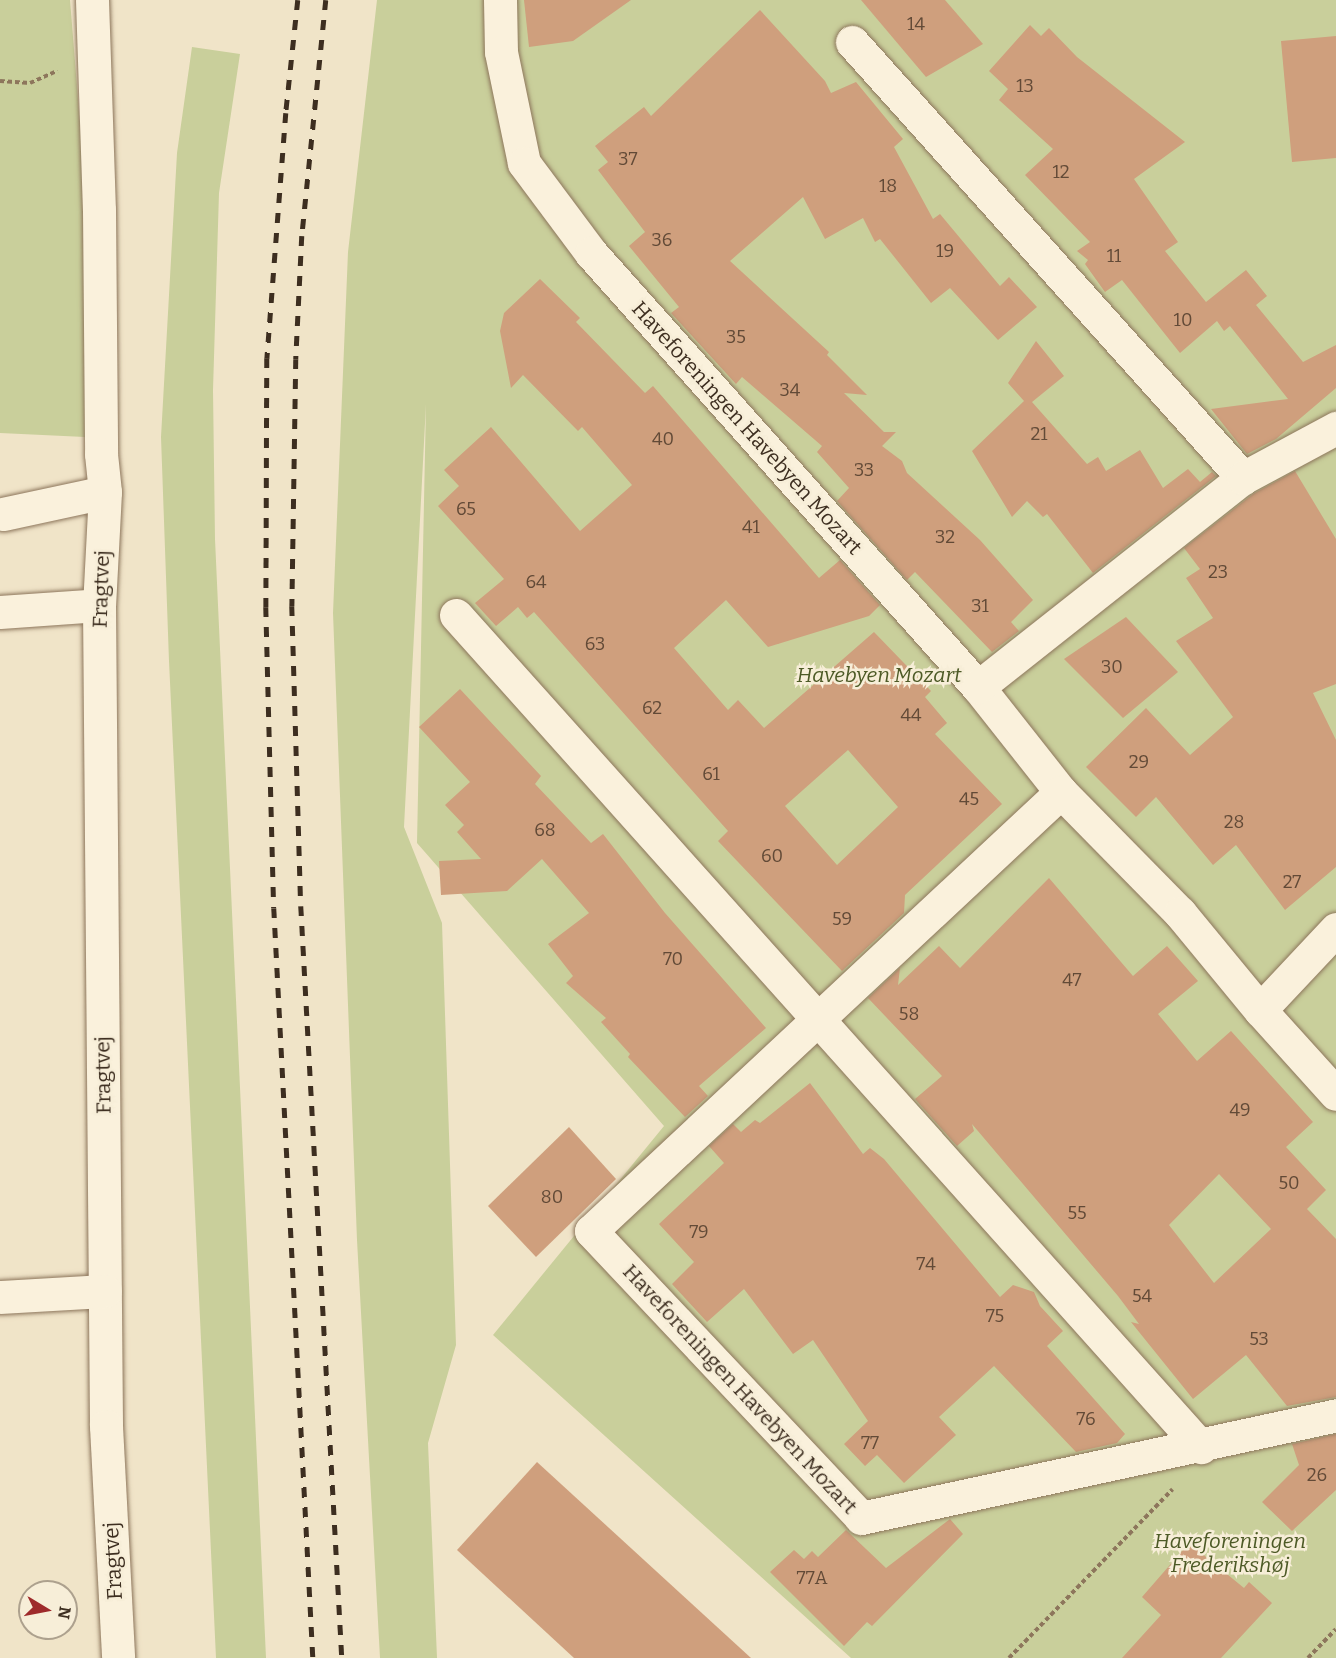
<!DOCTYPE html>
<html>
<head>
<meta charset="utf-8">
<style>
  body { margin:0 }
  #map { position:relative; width:1336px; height:1658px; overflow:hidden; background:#f0e4c8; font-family:Bitter,serif }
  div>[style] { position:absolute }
  .green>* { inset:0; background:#c9cf9b }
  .building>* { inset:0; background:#cf9f7d }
  .path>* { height:4px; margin-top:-2px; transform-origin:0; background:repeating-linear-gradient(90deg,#8d765c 0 4.5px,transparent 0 7.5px) }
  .roads { filter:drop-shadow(0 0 2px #8d765c) drop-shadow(0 0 2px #8d765c) }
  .minor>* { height:33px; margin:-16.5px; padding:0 16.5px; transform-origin:16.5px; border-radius:16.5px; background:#faf1dc }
  .rail>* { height:4.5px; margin-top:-2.25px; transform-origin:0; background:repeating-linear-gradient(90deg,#3d2e20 0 10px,transparent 0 20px) }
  span { translate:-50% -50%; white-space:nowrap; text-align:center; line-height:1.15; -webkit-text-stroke:5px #f7eed8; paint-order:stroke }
  .number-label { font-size:18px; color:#624a37 }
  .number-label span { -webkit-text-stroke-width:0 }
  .street-label { font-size:21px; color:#3d2e20 }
  .park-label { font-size:21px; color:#4d5a26; font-style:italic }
  .north { position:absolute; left:18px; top:1580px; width:60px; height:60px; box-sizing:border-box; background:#f7eed8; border:2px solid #ada18e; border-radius:50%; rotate:100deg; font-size:16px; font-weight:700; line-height:24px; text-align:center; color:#3d2e20 }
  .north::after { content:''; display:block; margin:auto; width:21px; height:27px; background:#9e2a2b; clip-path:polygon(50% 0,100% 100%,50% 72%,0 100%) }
</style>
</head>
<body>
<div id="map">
  <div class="green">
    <i style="clip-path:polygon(0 0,70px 0,86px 198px,85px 437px,0 433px)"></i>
    <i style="clip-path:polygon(377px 0,1336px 0,1336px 1658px,851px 1658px,493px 1335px,664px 1126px,417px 843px,426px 404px,404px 827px,442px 923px,456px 1345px,428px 1443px,437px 1658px,380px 1658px,357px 1240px,333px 613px,348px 252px)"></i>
    <i style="clip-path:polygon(192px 47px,240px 54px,219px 193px,213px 390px,215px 539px,266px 1658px,216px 1658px,169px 661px,161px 437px,177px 153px)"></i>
  </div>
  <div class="building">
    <i style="clip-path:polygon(524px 0,631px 0,573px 41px,529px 47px)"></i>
    <i style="clip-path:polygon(861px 0,945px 0,983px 44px,926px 77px)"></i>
    <i style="clip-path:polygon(760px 10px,825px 81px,831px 93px,856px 82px,903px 139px,894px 147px,933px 219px,940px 214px,1000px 286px,1009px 277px,1037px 307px,998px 340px,950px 288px,931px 303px,880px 239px,875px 242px,863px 218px,825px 239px,803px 197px,730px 261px,829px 352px,827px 355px,867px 395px,844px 393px,884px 432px,896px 432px,882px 446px,902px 461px,907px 473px,980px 540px,1033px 600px,1011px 622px,1019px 631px,992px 652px,915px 572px,907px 580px,837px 501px,849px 488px,817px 452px,822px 446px,742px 377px,736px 384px,671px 313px,679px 307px,629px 246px,645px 232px,598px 170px,608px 162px,595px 146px,644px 107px,651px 116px)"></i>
    <i style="clip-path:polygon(1030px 25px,1041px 36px,1049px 28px,1077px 57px,1185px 142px,1134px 179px,1178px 242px,1165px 251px,1206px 302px,1246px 270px,1267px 296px,1256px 305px,1303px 362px,1336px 345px,1336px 388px,1276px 439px,1247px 454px,1211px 409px,1288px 399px,1230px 326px,1224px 331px,1217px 321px,1180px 353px,1122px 280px,1105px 292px,1085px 264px,1088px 260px,1077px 251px,1090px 242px,1025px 175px,1053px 149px,999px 100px,1008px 89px,989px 71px)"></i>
    <i style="clip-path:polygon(1336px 36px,1336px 158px,1292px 162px,1281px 41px)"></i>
    <i style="clip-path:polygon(evenodd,540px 279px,580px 318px,576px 322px,645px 393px,653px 386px,819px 578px,840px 560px,880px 605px,869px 616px,768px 647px,726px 600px,674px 648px,728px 710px,738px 700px,764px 728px,874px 632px,931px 691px,925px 697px,947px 723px,935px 734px,1002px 804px,905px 895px,904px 913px,842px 971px,718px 841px,728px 831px,534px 612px,527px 618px,518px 607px,496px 626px,475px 603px,504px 579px,438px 506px,459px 486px,444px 470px,491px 427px,580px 531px,632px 485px,582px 427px,578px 431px,523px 375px,511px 388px,500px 331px,504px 313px,540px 279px,848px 750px,898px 807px,837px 865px,785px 806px,848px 750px)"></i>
    <i style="clip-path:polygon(1036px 341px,1064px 376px,1032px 402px,1087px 464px,1098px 457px,1106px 471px,1140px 450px,1163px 488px,1188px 469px,1200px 482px,1212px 472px,1216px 476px,1093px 573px,1047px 514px,1043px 517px,1027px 501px,1012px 517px,972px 451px,1024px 401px,1008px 383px)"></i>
    <i style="clip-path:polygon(1295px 471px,1336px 539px,1336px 684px,1313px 693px,1336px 740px,1336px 867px,1285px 910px,1236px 845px,1213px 865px,1156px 797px,1136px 817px,1086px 767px,1146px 708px,1190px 755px,1233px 717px,1176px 641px,1213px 618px,1186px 578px,1200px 569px,1184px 548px,1253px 494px)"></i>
    <i style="clip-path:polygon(1126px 617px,1178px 672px,1123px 718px,1064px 659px)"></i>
    <i style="clip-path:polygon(460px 689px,541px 776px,535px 784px,591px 843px,603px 834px,665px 913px,766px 1028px,699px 1086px,708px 1096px,685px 1117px,628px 1057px,630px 1054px,601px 1022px,606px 1018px,566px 983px,573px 976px,548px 944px,589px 913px,542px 859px,507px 891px,441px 895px,439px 861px,481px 859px,457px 832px,464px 825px,445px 805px,470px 782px,419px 727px)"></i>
    <i style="clip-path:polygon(evenodd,1049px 878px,1133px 976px,1167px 946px,1198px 981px,1158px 1014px,1197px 1061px,1231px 1031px,1313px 1122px,1286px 1147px,1326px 1190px,1307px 1209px,1336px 1239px,1336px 1397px,1287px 1406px,1246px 1355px,1193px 1399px,1131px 1322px,1139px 1324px,1118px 1296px,972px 1124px,974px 1131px,957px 1146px,915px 1099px,942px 1076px,868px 998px,900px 968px,898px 985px,939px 946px,960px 968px,1049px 878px,1219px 1174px,1271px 1229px,1214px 1283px,1169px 1225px,1219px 1174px)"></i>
    <i style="clip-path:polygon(810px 1083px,863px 1154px,870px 1148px,884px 1159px,1000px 1297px,1013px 1285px,1034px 1292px,1040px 1306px,1063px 1331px,1047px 1346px,1125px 1434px,1117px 1443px,1076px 1452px,994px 1366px,939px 1417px,956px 1435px,904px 1483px,877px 1455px,865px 1466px,844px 1444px,868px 1421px,813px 1340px,793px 1354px,744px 1289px,707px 1322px,672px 1284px,694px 1262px,659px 1224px,724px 1163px,709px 1146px,733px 1124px,741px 1132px,755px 1120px,760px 1123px)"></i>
    <i style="clip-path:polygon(569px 1127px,616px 1179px,536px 1257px,488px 1206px)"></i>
    <i style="clip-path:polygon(1336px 1434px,1336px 1490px,1292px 1531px,1262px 1502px,1299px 1465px,1292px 1444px)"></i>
    <i style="clip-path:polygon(537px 1462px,751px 1658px,574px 1658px,457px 1550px)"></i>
    <i style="clip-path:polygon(950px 1519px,963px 1534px,872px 1626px,867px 1622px,844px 1646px,770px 1572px,794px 1550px,804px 1559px,812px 1551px,818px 1557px,846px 1530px,886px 1568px)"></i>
    <i style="clip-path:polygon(1189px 1543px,1244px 1588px,1249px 1582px,1272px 1603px,1221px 1658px,1122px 1658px,1161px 1615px,1142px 1597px)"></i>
  </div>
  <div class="path">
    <i style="left:0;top:81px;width:30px;rotate:4deg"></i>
    <i style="left:30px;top:83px;width:30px;rotate:-24deg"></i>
    <i style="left:1009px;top:1658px;width:235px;rotate:-45.9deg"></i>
    <i style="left:1308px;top:1658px;width:40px;rotate:-46deg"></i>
  </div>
  <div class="roads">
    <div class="minor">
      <i style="left:92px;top:0;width:210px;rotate:88.1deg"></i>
      <i style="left:99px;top:210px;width:244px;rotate:89.5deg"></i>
      <i style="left:101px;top:454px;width:38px;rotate:84deg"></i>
      <i style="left:105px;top:492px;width:113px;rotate:93deg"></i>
      <i style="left:99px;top:605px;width:821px;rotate:89.51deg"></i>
      <i style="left:106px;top:1426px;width:232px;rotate:87deg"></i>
      <i style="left:500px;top:0;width:52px;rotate:88.9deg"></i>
      <i style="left:501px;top:52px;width:113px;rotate:78.3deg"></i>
      <i style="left:524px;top:163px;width:112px;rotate:53.3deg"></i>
      <i style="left:591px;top:253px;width:581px;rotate:48.28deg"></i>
      <i style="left:978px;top:687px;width:134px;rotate:51.7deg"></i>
      <i style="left:1061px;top:792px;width:170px;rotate:45.5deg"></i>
      <i style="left:1180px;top:913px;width:126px;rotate:50.5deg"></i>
      <i style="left:1260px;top:1010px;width:113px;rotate:47.9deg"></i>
      <i style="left:852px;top:42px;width:586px;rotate:48.11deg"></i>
      <i style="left:3px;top:514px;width:104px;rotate:-12.2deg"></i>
      <i style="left:0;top:612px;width:99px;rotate:-4deg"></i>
      <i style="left:456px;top:615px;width:1117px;rotate:48.16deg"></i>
      <i style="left:978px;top:687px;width:337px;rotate:-38.3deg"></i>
      <i style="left:1243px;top:478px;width:106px;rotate:-28.3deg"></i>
      <i style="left:1061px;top:792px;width:643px;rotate:136.95deg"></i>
      <i style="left:591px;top:1231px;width:394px;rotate:46.7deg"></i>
      <i style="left:861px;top:1518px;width:486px;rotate:-12.2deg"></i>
      <i style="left:1260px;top:1010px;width:111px;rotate:-46.8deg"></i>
      <i style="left:0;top:1297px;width:105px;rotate:-3.3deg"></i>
    </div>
  </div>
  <div class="rail">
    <i style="left:298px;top:0;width:114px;rotate:96.1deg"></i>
    <i style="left:286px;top:113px;width:246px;rotate:94.4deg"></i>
    <i style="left:267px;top:358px;width:249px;rotate:90.2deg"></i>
    <i style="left:266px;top:607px;width:301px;rotate:88.5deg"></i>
    <i style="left:274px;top:908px;width:751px;rotate:87.02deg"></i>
    <i style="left:326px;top:0;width:237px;rotate:95.8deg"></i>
    <i style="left:302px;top:236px;width:123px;rotate:92.8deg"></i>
    <i style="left:296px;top:359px;width:247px;rotate:90.9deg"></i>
    <i style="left:292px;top:606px;width:300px;rotate:88.3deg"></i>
    <i style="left:301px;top:906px;width:753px;rotate:86.88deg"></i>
  </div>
  <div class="number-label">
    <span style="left:916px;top:24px">14</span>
    <span style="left:1025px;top:86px">13</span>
    <span style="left:628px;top:159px">37</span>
    <span style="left:1061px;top:172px">12</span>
    <span style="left:888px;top:186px">18</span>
    <span style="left:662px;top:240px">36</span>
    <span style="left:945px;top:251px">19</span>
    <span style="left:1114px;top:256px">11</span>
    <span style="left:1183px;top:320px">10</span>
    <span style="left:736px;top:337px">35</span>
    <span style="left:790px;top:390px">34</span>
    <span style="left:1039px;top:434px">21</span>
    <span style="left:663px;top:439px">40</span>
    <span style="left:864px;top:470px">33</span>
    <span style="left:466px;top:509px">65</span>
    <span style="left:751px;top:527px">41</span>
    <span style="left:945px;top:537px">32</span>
    <span style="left:1218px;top:572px">23</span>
    <span style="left:536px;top:582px">64</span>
    <span style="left:980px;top:606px">31</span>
    <span style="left:595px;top:644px">63</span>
    <span style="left:1112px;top:667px">30</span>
    <span style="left:652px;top:708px">62</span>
    <span style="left:911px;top:715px">44</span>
    <span style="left:1139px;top:762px">29</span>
    <span style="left:711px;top:774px">61</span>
    <span style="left:969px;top:799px">45</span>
    <span style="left:1234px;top:822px">28</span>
    <span style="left:545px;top:830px">68</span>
    <span style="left:772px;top:856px">60</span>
    <span style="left:1292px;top:882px">27</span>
    <span style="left:842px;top:919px">59</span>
    <span style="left:673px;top:959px">70</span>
    <span style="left:1072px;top:980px">47</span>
    <span style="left:909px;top:1014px">58</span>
    <span style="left:1240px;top:1110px">49</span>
    <span style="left:1289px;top:1183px">50</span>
    <span style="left:552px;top:1197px">80</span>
    <span style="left:1077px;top:1213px">55</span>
    <span style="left:699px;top:1232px">79</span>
    <span style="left:926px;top:1264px">74</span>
    <span style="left:1142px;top:1296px">54</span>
    <span style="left:995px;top:1316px">75</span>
    <span style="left:1259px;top:1339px">53</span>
    <span style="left:1086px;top:1419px">76</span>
    <span style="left:870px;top:1443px">77</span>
    <span style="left:1317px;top:1475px">26</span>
    <span style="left:812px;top:1578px">77A</span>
  </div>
  <div class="street-label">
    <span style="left:747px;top:428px;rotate:48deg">Haveforeningen Havebyen Mozart</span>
    <span style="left:101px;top:589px;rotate:-88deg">Fragtvej</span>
    <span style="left:103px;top:1075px;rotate:-91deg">Fragtvej</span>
    <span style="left:740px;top:1389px;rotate:47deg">Haveforeningen Havebyen Mozart</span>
    <span style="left:113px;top:1561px;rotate:-93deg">Fragtvej</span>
  </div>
  <div class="park-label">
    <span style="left:879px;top:675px">Havebyen Mozart</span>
    <span style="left:1230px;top:1553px">Haveforeningen<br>Frederikshøj</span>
  </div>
  <div class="north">N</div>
</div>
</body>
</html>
